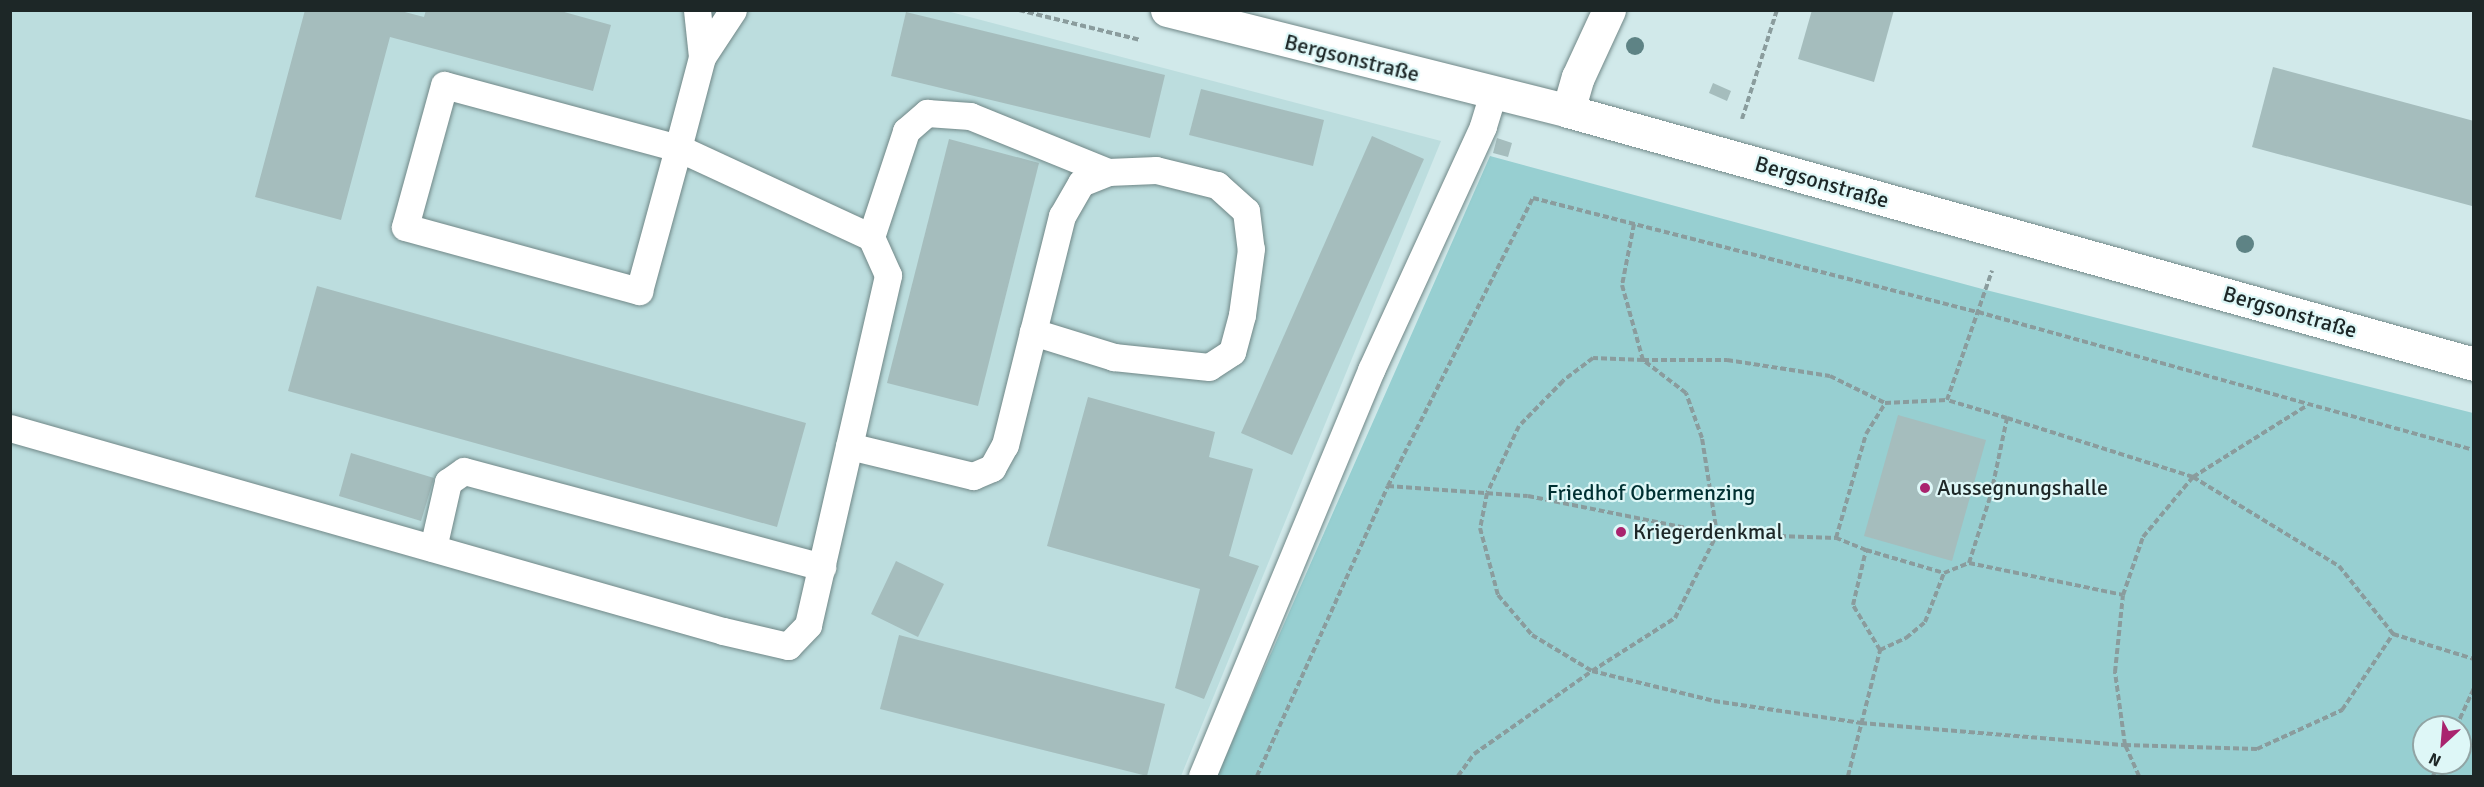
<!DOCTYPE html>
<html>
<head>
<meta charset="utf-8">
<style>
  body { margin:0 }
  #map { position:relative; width:2484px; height:787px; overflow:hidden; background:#d1e9ea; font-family:Signika,sans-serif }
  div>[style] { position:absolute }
  .built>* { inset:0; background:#bcddde }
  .green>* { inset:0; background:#97cfd1 }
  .building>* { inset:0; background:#a5bdbd }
  .path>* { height:4px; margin-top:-2px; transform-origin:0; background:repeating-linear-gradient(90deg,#8a9c9d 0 6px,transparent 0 9px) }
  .roads { filter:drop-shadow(0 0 2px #708787) drop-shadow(0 0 2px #708787) }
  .lane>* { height:27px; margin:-13.5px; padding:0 13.5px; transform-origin:13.5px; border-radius:13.5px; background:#fff }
  .street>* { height:33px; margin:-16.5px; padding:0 16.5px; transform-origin:16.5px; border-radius:16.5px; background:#fff }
  .secondary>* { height:33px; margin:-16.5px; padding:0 16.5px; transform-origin:16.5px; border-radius:16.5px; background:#fff }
  .trees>* { width:18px; height:18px; margin:-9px; border-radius:50%; background:#5e8385 }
  .dots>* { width:16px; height:16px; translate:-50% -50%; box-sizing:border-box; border:3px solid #def7f7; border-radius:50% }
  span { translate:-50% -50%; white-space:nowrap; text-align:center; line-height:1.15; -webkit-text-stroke:4.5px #def7f7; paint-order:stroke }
  .street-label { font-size:22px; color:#1d2727 }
  .poi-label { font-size:22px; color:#1d2727 }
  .left { translate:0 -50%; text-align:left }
  .park-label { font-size:22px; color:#003032 }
  .frame { position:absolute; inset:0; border:12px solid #1d2727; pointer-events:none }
  .north { position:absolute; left:2412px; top:715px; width:60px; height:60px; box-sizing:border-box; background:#def7f7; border:2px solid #91a4a4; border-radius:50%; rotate:206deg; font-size:16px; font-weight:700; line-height:24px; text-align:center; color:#1d2727 }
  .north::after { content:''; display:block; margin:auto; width:21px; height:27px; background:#a9246e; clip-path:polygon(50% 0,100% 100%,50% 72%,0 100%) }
</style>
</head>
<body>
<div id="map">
  <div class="built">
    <i style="clip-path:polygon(10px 11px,947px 11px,1441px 141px,1181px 776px,11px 776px)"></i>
  </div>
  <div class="green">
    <i style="clip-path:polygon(evenodd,1490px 156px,1986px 290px,2473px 413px,2473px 776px,1217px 776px,1490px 156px,2424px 727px,2460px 727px,2460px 763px,2424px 763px,2424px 727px)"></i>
  </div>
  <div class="building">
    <i style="clip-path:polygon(305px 10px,397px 10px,424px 17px,426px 10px,557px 10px,611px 25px,593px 91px,390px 37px,341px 220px,255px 197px)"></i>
    <i style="clip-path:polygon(1812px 10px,1894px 10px,1874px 82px,1798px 59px)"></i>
    <i style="clip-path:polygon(906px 12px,1165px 75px,1150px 138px,891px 76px)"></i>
    <i style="clip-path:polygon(2273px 67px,2474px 121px,2472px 206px,2252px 147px)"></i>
    <i style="clip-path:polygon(1713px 83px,1731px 91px,1727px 101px,1709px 93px)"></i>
    <i style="clip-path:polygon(1201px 89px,1324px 120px,1313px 166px,1189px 135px)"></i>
    <i style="clip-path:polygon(1372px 136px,1424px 159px,1292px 455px,1241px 433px)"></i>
    <i style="clip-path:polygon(1497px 138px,1512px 143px,1508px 157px,1493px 153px)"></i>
    <i style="clip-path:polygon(949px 139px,1039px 163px,978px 406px,887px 383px)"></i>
    <i style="clip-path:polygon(317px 286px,806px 423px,777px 527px,288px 391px)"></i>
    <i style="clip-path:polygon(1088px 397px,1215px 432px,1209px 457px,1253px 469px,1229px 556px,1259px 566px,1204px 699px,1175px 688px,1200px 589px,1047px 546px)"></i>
    <i style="clip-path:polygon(1898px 415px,1986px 440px,1952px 561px,1864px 536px)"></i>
    <i style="clip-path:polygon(351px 453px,434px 478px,421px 521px,339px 496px)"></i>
    <i style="clip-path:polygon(896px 561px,944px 584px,918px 637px,871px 614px)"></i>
    <i style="clip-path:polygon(899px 635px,1165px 704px,1147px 776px,880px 709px)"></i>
  </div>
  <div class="path">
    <i style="left:1019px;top:10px;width:125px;rotate:13.9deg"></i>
    <i style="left:1742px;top:119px;width:114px;rotate:-72.2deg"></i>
    <i style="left:1634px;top:224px;width:62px;rotate:101.1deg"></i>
    <i style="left:1622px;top:285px;width:78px;rotate:74.4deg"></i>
    <i style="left:1643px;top:360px;width:84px"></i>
    <i style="left:1727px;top:360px;width:104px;rotate:8.8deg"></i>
    <i style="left:1830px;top:376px;width:61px;rotate:26.1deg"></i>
    <i style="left:2007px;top:418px;width:195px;rotate:17.6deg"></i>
    <i style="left:2193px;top:477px;width:171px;rotate:31.4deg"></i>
    <i style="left:2339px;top:566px;width:87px;rotate:51.5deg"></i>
    <i style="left:2393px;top:634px;width:85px;rotate:17.2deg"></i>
    <i style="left:1388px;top:486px;width:140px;rotate:4.1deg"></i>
    <i style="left:1528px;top:496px;width:193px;rotate:11.4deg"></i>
    <i style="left:1717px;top:534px;width:119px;rotate:1.9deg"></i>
    <i style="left:1866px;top:550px;width:81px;rotate:16.4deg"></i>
    <i style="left:1944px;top:573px;width:27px;rotate:-22deg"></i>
    <i style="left:1969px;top:563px;width:72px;rotate:-72.3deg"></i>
    <i style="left:1991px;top:494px;width:78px;rotate:-78.1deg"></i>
    <i style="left:2007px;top:418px;width:63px;rotate:-163.3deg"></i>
    <i style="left:1969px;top:563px;width:157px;rotate:11.7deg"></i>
    <i style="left:1880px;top:650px;width:29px;rotate:-25deg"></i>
    <i style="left:1906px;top:638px;width:25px;rotate:-40deg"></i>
    <i style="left:1925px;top:622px;width:53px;rotate:-68.8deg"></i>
    <i style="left:2456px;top:727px;width:43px;rotate:-65.2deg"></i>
    <i style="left:1257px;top:776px;width:318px;rotate:-65.7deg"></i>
    <i style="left:1388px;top:486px;width:322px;rotate:-63.3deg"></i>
    <i style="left:1533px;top:198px;width:459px;rotate:14.4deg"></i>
    <i style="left:1978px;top:312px;width:515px;rotate:15.55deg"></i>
    <i style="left:1458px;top:776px;width:27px;rotate:-54deg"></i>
    <i style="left:1474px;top:754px;width:144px;rotate:-35.1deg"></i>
    <i style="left:1592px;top:671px;width:98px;rotate:-32.6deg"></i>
    <i style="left:1675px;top:618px;width:94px;rotate:-63.4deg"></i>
    <i style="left:1717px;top:534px;width:97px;rotate:-98.9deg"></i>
    <i style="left:1702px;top:438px;width:48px;rotate:-109.6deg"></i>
    <i style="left:1686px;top:393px;width:54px;rotate:-142.5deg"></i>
    <i style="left:1643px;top:360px;width:50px;rotate:-177.7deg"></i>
    <i style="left:1593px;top:358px;width:38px;rotate:143deg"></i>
    <i style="left:1563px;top:381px;width:63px;rotate:134.4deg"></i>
    <i style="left:1519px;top:426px;width:74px;rotate:115.5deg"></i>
    <i style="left:1487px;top:493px;width:36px;rotate:101deg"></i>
    <i style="left:1480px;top:528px;width:69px;rotate:75deg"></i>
    <i style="left:1498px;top:595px;width:52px;rotate:49.6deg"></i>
    <i style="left:1532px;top:635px;width:70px;rotate:31deg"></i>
    <i style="left:1592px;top:671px;width:126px;rotate:13.8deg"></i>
    <i style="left:1714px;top:701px;width:149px;rotate:8.5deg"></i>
    <i style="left:1861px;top:723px;width:265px;rotate:4.8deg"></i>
    <i style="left:2125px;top:745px;width:132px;rotate:1.7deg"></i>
    <i style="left:2257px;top:749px;width:94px;rotate:-24.6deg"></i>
    <i style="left:2342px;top:710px;width:92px;rotate:-56.1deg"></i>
    <i style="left:1848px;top:776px;width:130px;rotate:-75.7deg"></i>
    <i style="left:1880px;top:650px;width:52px;rotate:-121deg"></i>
    <i style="left:1853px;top:605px;width:57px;rotate:-76.7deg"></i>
    <i style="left:1866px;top:550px;width:32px;rotate:-158deg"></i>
    <i style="left:1836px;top:538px;width:108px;rotate:-73.9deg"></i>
    <i style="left:1866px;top:434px;width:36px;rotate:-58deg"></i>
    <i style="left:1885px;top:403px;width:62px;rotate:-2.8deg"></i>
    <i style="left:1947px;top:400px;width:137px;rotate:-70.8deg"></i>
    <i style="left:2139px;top:776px;width:34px;rotate:-114deg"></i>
    <i style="left:2125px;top:745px;width:74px;rotate:-97.8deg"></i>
    <i style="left:2115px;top:672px;width:77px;rotate:-84.1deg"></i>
    <i style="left:2123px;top:595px;width:61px;rotate:-71deg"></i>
    <i style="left:2143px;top:537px;width:78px;rotate:-50.2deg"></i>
    <i style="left:2193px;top:477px;width:133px;rotate:-32.1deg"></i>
    <i style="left:2433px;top:776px;width:14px;rotate:-65deg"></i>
  </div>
  <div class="roads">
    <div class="lane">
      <i style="left:697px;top:10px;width:47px;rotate:83.9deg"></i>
      <i style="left:871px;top:237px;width:112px;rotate:-71.7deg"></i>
      <i style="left:906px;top:131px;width:28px;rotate:-41deg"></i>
      <i style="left:927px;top:113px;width:43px;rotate:4deg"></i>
      <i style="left:970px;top:116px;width:149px;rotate:22.1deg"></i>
      <i style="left:10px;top:428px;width:741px;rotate:15.89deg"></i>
      <i style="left:723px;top:631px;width:67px;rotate:13deg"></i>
      <i style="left:788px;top:646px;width:29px;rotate:-46deg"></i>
      <i style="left:808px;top:625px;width:359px;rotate:-77.1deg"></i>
      <i style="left:888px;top:275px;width:42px;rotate:-114.1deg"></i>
      <i style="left:871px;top:237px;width:213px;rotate:-155.2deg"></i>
      <i style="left:678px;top:148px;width:242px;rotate:-164.9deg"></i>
      <i style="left:444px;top:85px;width:147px;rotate:105.4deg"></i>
      <i style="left:405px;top:227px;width:243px;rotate:15.3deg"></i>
      <i style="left:639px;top:291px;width:148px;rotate:-74.7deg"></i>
      <i style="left:678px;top:148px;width:94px;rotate:-75.2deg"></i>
      <i style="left:702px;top:57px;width:56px;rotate:-56.6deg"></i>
      <i style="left:849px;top:446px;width:128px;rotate:13.6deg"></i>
      <i style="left:973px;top:476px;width:21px;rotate:-23deg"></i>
      <i style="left:992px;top:468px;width:26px;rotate:-61deg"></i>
      <i style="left:1005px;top:445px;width:116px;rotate:-76.1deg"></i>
      <i style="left:1033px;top:332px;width:120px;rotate:-76deg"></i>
      <i style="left:1062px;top:216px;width:38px;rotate:-60deg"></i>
      <i style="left:1081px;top:183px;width:29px;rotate:-22deg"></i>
      <i style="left:1108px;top:172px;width:48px;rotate:-2.4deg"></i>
      <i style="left:1156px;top:170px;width:63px;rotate:13.8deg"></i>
      <i style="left:1217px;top:185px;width:39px;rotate:42deg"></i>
      <i style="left:1246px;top:211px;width:38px;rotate:83deg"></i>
      <i style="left:1251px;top:249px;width:67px;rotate:97.8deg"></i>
      <i style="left:1242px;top:315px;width:38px;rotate:105deg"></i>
      <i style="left:1232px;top:352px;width:27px;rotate:147deg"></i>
      <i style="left:1209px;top:367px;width:96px;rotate:-174deg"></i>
      <i style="left:1114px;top:357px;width:85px;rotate:-162.8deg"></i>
      <i style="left:433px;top:548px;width:68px;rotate:-77.2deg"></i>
      <i style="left:448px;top:482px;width:19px;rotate:-35deg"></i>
      <i style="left:464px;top:471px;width:371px;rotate:15deg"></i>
      <i style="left:1202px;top:776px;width:440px;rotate:-67.4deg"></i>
      <i style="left:1371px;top:370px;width:268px;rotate:-65.3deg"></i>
      <i style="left:1483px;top:126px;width:34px;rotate:-73deg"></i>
    </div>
    <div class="street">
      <i style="left:1568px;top:111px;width:35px;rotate:-74deg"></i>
      <i style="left:1578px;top:77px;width:74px;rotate:-65.2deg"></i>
    </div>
    <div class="secondary">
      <i style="left:1167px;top:10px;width:414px;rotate:14.1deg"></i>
      <i style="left:1568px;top:111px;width:941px;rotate:15.6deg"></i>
    </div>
  </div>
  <div class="trees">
    <i style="left:1635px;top:46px"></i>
    <i style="left:2245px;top:244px"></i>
  </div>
  <div class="dots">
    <i style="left:1925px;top:488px;background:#a9246e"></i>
    <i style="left:1621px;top:532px;background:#a9246e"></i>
  </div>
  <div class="street-label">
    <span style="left:1352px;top:58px;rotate:14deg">Bergsonstraße</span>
    <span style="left:1822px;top:182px;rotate:16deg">Bergsonstraße</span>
    <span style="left:2290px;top:312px;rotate:16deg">Bergsonstraße</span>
  </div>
  <div class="poi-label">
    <span class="left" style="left:1937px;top:488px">Aussegnungshalle</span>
    <span class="left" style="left:1633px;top:532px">Kriegerdenkmal</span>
  </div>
  <div class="park-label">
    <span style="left:1651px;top:493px">Friedhof Obermenzing</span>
  </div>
  <div class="frame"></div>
  <div class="north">N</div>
</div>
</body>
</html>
